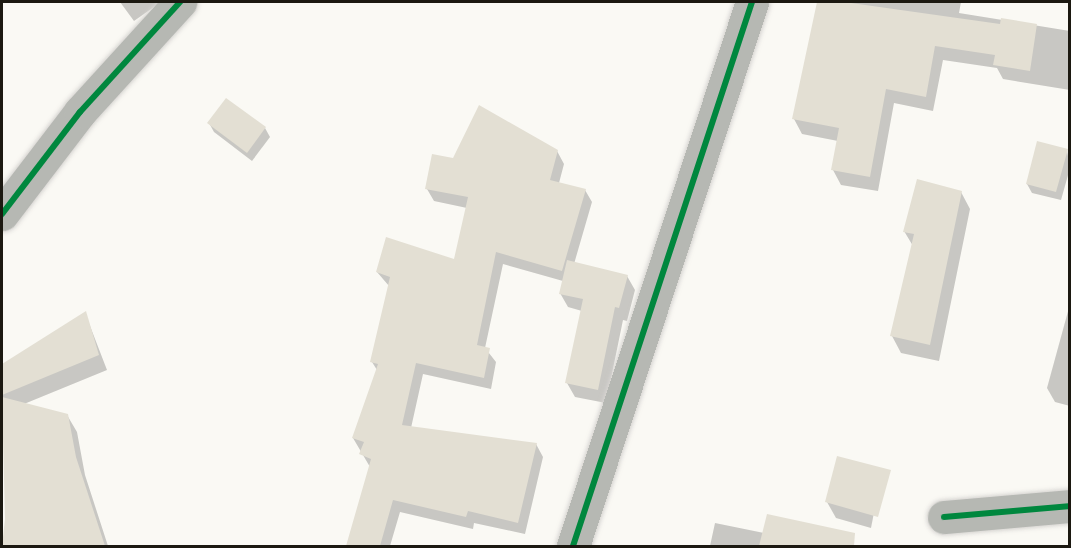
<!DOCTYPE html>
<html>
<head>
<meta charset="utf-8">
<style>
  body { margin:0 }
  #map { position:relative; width:1071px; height:548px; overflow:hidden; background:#faf9f4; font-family:Karla,sans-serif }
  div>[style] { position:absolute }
  .shadow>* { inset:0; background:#0003 }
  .building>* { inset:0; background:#e3dfd3 }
  .roads { filter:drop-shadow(0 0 2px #d6d4d1) drop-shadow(0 0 2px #d6d4d1) }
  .street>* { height:33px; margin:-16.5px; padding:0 16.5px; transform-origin:16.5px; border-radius:16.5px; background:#b6b8b3 }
  .cycleway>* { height:6px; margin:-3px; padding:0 3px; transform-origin:3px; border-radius:3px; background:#00873e }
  span { translate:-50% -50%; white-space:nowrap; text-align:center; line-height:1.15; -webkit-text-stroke:6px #fff; paint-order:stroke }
  .frame { position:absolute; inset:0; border:3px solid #1c1911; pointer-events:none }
</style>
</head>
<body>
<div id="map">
  <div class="shadow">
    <i style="clip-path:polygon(120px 2px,161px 2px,134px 21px)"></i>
    <i style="clip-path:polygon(818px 2px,961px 2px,959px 13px,1070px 31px,1070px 90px,1003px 79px,997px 68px,943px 60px,933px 111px,894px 103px,878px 191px,841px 185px,833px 170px,838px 141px,802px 134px,794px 119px)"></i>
    <i style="clip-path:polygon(209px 123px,265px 128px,270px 137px,252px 161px,214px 132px)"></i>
    <i style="clip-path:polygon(1067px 150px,1070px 168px,1061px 200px,1032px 193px,1027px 184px)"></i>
    <i style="clip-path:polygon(557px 151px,564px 164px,559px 183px,585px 190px,592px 202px,574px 264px,627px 276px,635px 290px,627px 321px,623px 320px,606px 403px,575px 397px,567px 383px,582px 311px,568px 307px,560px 293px,563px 281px,503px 264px,485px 348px,496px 362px,491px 389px,423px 374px,411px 428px,536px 444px,543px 457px,525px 534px,474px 523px,473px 529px,400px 512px,390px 546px,349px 546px,370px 467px,353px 438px,377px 370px,372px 362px,389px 286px,377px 272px,455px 261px,467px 208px,434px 201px,427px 189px,453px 160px)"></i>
    <i style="clip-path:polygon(961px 192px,970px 209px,939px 361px,901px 353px,892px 336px,913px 246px,904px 231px)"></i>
    <i style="clip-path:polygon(1070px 304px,1070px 406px,1055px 402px,1047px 388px)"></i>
    <i style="clip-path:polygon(85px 313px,107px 370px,24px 404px,67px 415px,77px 432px,85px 475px,108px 546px,58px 546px,2px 413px,2px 365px)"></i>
    <i style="clip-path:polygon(880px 482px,871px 528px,836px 518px,827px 502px)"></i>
    <i style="clip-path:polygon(715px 523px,764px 533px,817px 540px,815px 546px,710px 546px)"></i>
  </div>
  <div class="building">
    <i style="clip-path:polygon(817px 2px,844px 2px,1000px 24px,1001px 18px,1037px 24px,1030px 71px,993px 65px,995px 55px,935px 46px,926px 97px,886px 89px,870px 177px,831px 170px,839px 128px,792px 119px)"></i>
    <i style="clip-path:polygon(226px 98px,266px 127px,247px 153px,207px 123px)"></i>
    <i style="clip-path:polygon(479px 105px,558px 150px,550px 180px,586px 189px,562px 271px,496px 252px,477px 345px,490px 348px,484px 378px,416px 363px,402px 425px,537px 443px,518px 523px,468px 511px,466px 517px,393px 500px,380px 546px,346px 546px,371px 459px,359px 454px,364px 442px,352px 438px,378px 364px,370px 362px,390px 277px,376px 272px,386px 237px,454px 259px,468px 197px,425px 189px,432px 154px,453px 158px)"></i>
    <i style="clip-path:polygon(1037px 141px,1068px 149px,1056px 192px,1026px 184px)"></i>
    <i style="clip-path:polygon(917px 179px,962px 191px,930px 345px,890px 336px,914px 234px,903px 232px)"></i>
    <i style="clip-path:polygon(567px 260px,628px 275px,619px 308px,615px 307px,598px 390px,565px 383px,583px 299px,559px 294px)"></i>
    <i style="clip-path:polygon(86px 311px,99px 355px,2px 395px,2px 364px)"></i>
    <i style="clip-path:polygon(2px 397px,68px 414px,76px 457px,105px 546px,2px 546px,5px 519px)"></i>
    <i style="clip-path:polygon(837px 456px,891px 470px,878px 517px,825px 502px)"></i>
    <i style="clip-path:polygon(767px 514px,855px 533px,854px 546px,759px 546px)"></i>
  </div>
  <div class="roads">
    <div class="street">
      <i style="left:2px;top:214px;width:128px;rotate:-52.6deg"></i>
      <i style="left:80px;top:112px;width:149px;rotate:-47.7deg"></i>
      <i style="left:944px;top:517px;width:126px;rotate:-5deg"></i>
      <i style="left:573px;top:546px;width:573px;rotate:-71.79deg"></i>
    </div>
  </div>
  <div class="cycleway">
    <i style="left:2px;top:214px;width:128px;rotate:-52.6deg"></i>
    <i style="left:80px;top:112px;width:149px;rotate:-47.7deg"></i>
    <i style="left:944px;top:517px;width:126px;rotate:-5deg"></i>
    <i style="left:573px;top:546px;width:573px;rotate:-71.79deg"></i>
  </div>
  <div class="frame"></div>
</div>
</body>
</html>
